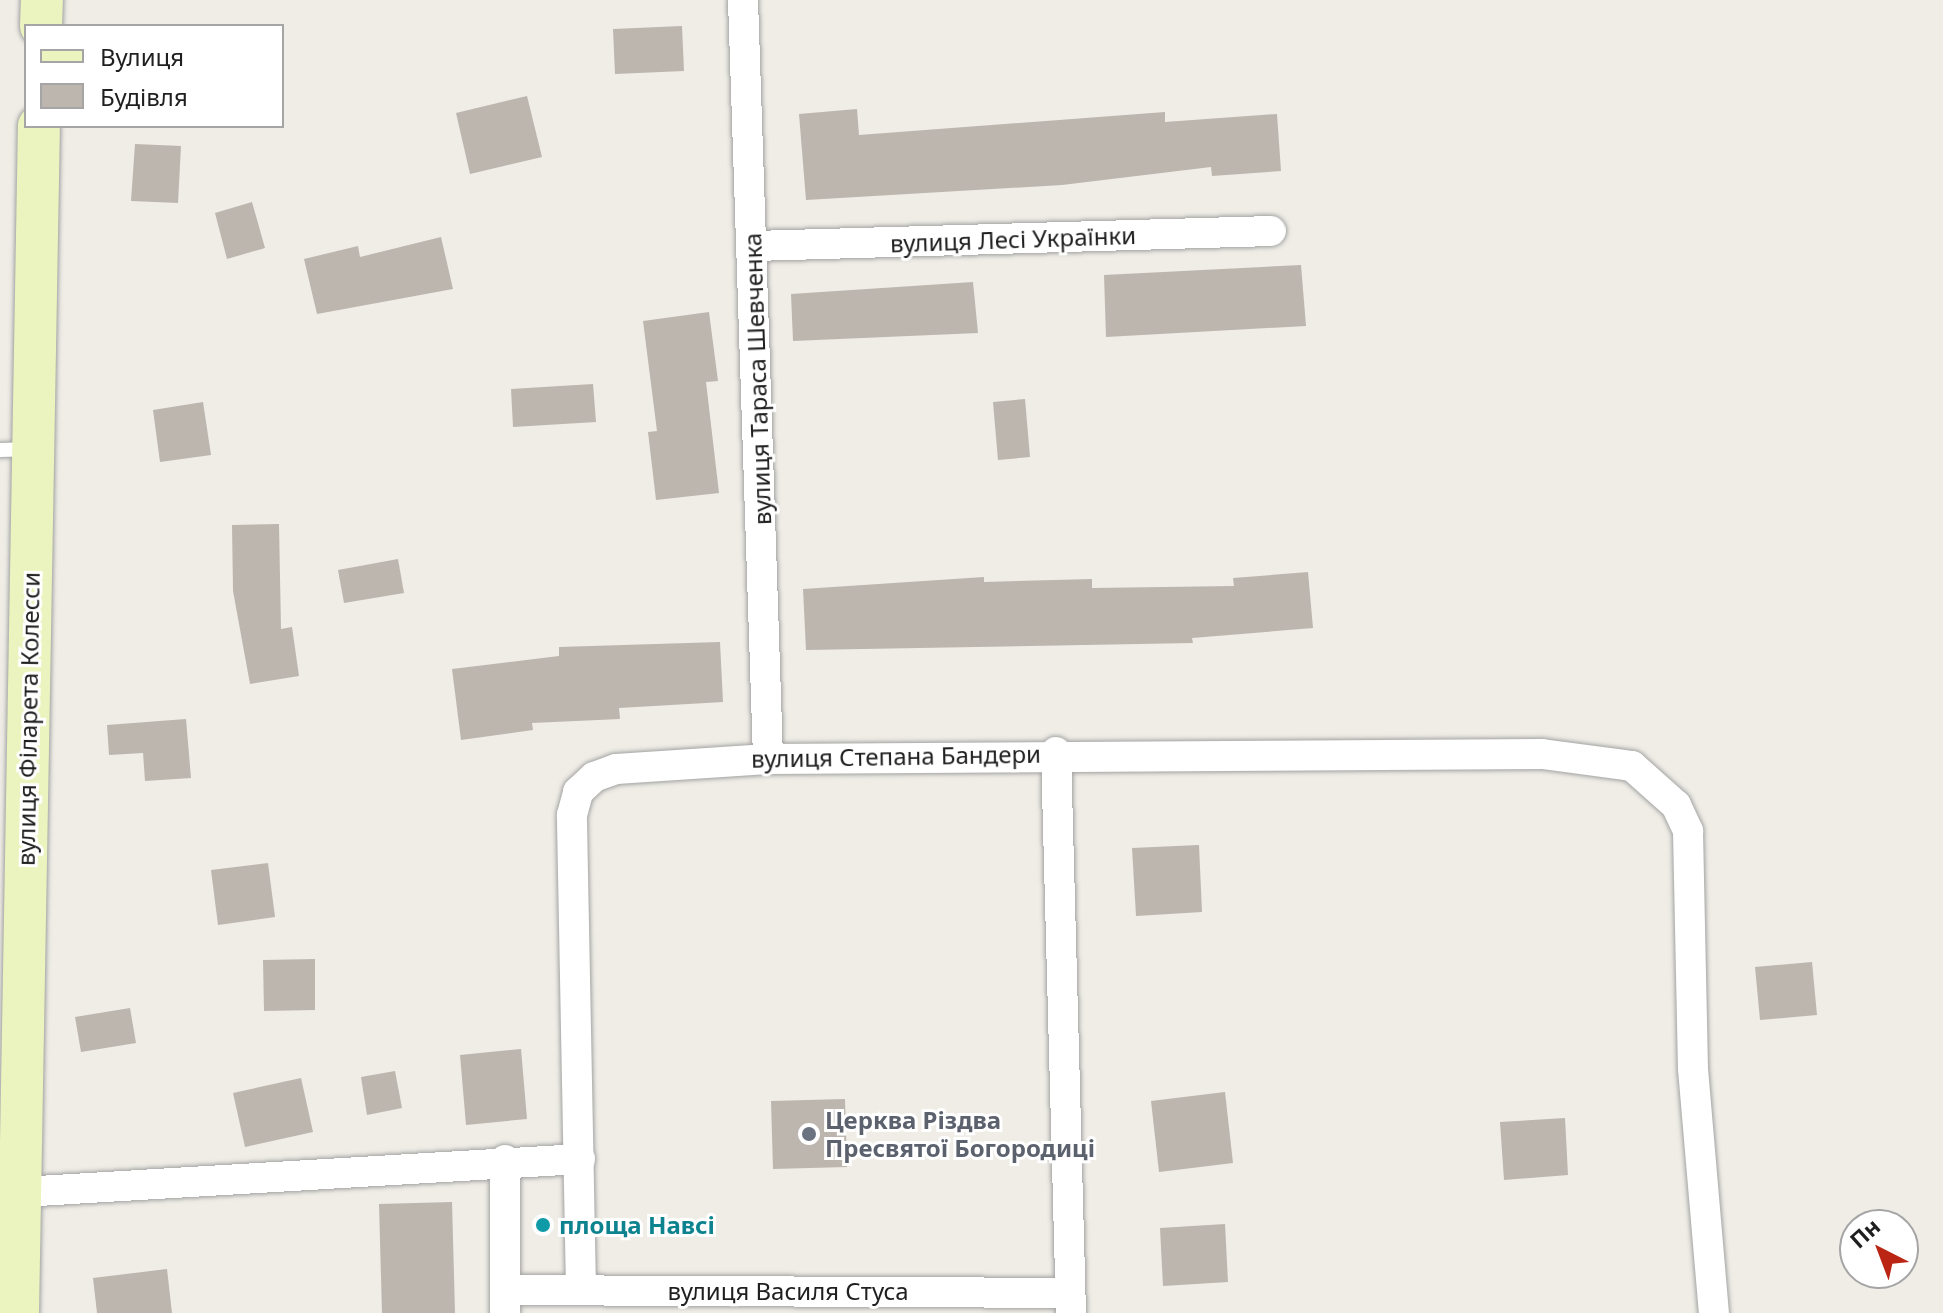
<!DOCTYPE html>
<html>
<head>
<meta charset="utf-8">
<style>
  body { margin:0 }
  #map { position:relative; width:1943px; height:1313px; overflow:hidden; background:#efede6; font-family:"Noto Sans",sans-serif }
  div>[style] { position:absolute }
  .building>* { inset:0; background:#bcb6af }
  .roads { filter:drop-shadow(0 0 2px #a3a3a3) drop-shadow(0 0 2px #a3a3a3) }
  .lane>* { height:14px; margin:-7px; padding:0 7px; transform-origin:7px; border-radius:7px; background:#fff }
  .street>* { height:30px; margin:-15px; padding:0 15px; transform-origin:15px; border-radius:15px; background:#fff }
  .secondary>* { height:42px; margin:-21px; padding:0 21px; transform-origin:21px; border-radius:21px; background:#ebf4bf }
  .dots>* { width:22px; height:22px; translate:-50% -50%; box-sizing:border-box; border:4px solid #fff; border-radius:50% }
  span { translate:-50% -50%; white-space:nowrap; text-align:center; line-height:1.15; -webkit-text-stroke:6px #fff; paint-order:stroke }
  .street-label { font-size:24px; color:#1f1f1f }
  .worship-label { font-size:24px; color:#5b616d; font-weight:700 }
  .left { translate:0 -50%; text-align:left }
  .culture-label { font-size:24px; color:#0d838f; font-weight:700 }
  .legend { position:absolute; left:24px; top:24px; width:260px; height:104px; box-sizing:border-box; background:#fff; border:2px solid #a5a5a5; margin:0; padding:10px 14px; list-style:none; font-size:24px; color:#1f1f1f }
  .legend li { display:flex; align-items:center; gap:16px; height:40px }
  .legend b { width:40px; border:2px solid #a5a5a5 }
  .north { position:absolute; left:1839px; top:1209px; width:80px; height:80px; box-sizing:border-box; background:#fff; border:2px solid #a5a5a5; border-radius:50%; rotate:318deg; font-size:22px; font-weight:700; line-height:32px; text-align:center; color:#1f1f1f }
  .north::after { content:''; display:block; margin:auto; width:28px; height:36px; background:#bb2513; clip-path:polygon(50% 0,100% 100%,50% 72%,0 100%) }
</style>
</head>
<body>
<div id="map">
  <div class="building">
    <i style="clip-path:polygon(682px 26px,684px 71px,615px 74px,613px 29px)"></i>
    <i style="clip-path:polygon(527px 96px,542px 157px,470px 174px,456px 113px)"></i>
    <i style="clip-path:polygon(857px 109px,859px 135px,1165px 112px,1165px 122px,1277px 114px,1281px 171px,1212px 176px,1211px 167px,1062px 185px,806px 200px,799px 114px)"></i>
    <i style="clip-path:polygon(135px 144px,181px 146px,178px 203px,131px 201px)"></i>
    <i style="clip-path:polygon(252px 202px,265px 248px,227px 259px,215px 213px)"></i>
    <i style="clip-path:polygon(441px 237px,453px 289px,317px 314px,304px 259px,358px 246px,360px 257px)"></i>
    <i style="clip-path:polygon(1301px 265px,1306px 326px,1106px 337px,1104px 275px)"></i>
    <i style="clip-path:polygon(973px 282px,978px 333px,793px 341px,791px 294px)"></i>
    <i style="clip-path:polygon(709px 312px,718px 381px,706px 382px,719px 493px,656px 500px,648px 432px,657px 431px,643px 321px)"></i>
    <i style="clip-path:polygon(593px 384px,596px 422px,513px 427px,511px 389px)"></i>
    <i style="clip-path:polygon(1025px 399px,1030px 457px,998px 460px,993px 402px)"></i>
    <i style="clip-path:polygon(203px 402px,211px 455px,160px 462px,153px 410px)"></i>
    <i style="clip-path:polygon(279px 524px,281px 629px,292px 627px,299px 676px,250px 684px,233px 591px,232px 525px)"></i>
    <i style="clip-path:polygon(398px 559px,404px 593px,344px 603px,338px 570px)"></i>
    <i style="clip-path:polygon(1308px 572px,1313px 628px,1192px 638px,1193px 643px,806px 650px,803px 589px,984px 577px,984px 582px,1092px 579px,1092px 588px,1234px 586px,1233px 578px)"></i>
    <i style="clip-path:polygon(720px 642px,723px 702px,619px 708px,620px 719px,532px 723px,533px 730px,461px 740px,452px 669px,559px 656px,559px 647px)"></i>
    <i style="clip-path:polygon(186px 719px,191px 778px,145px 781px,143px 753px,109px 755px,107px 725px)"></i>
    <i style="clip-path:polygon(1199px 845px,1202px 912px,1136px 916px,1132px 848px)"></i>
    <i style="clip-path:polygon(268px 863px,275px 917px,218px 925px,211px 870px)"></i>
    <i style="clip-path:polygon(315px 959px,315px 1010px,264px 1011px,263px 960px)"></i>
    <i style="clip-path:polygon(1812px 962px,1817px 1015px,1760px 1020px,1755px 967px)"></i>
    <i style="clip-path:polygon(130px 1008px,136px 1043px,81px 1052px,75px 1017px)"></i>
    <i style="clip-path:polygon(521px 1049px,527px 1119px,466px 1125px,460px 1055px)"></i>
    <i style="clip-path:polygon(395px 1071px,402px 1108px,367px 1115px,361px 1077px)"></i>
    <i style="clip-path:polygon(301px 1078px,313px 1132px,245px 1147px,233px 1093px)"></i>
    <i style="clip-path:polygon(1225px 1092px,1233px 1163px,1159px 1172px,1151px 1101px)"></i>
    <i style="clip-path:polygon(845px 1099px,847px 1167px,773px 1169px,771px 1101px)"></i>
    <i style="clip-path:polygon(1565px 1118px,1568px 1175px,1504px 1180px,1500px 1122px)"></i>
    <i style="clip-path:polygon(452px 1202px,455px 1313px,382px 1313px,379px 1204px)"></i>
    <i style="clip-path:polygon(1225px 1224px,1228px 1282px,1163px 1286px,1160px 1228px)"></i>
    <i style="clip-path:polygon(167px 1269px,172px 1313px,97px 1313px,93px 1278px)"></i>
  </div>
  <div class="roads">
    <div class="lane">
      <i style="left:0;top:450px;width:32px;rotate:-2deg"></i>
    </div>
    <div class="street">
      <i style="left:743px;top:0;width:759px;rotate:88.11deg"></i>
      <i style="left:754px;top:246px;width:517px;rotate:-1.66deg"></i>
      <i style="left:1056px;top:752px;width:561px;rotate:88.47deg"></i>
      <i style="left:21px;top:1192px;width:560px;rotate:-3.38deg"></i>
      <i style="left:506px;top:1290px;width:564px;rotate:0.3deg"></i>
      <i style="left:581px;top:1290px;width:475px;rotate:-91.1deg"></i>
      <i style="left:572px;top:815px;width:24px;rotate:-75deg"></i>
      <i style="left:578px;top:792px;width:22px;rotate:-43deg"></i>
      <i style="left:594px;top:777px;width:23px;rotate:-20deg"></i>
      <i style="left:616px;top:769px;width:152px;rotate:-3.8deg"></i>
      <i style="left:768px;top:759px;width:774px;rotate:-0.37deg"></i>
      <i style="left:1542px;top:754px;width:91px;rotate:7.6deg"></i>
      <i style="left:1632px;top:766px;width:59px;rotate:41.6deg"></i>
      <i style="left:1676px;top:805px;width:29px;rotate:65deg"></i>
      <i style="left:1688px;top:831px;width:238px;rotate:88.8deg"></i>
      <i style="left:1693px;top:1069px;width:245px;rotate:85.1deg"></i>
      <i style="left:505px;top:1313px;width:153px;rotate:-90deg"></i>
    </div>
    <div class="secondary">
      <i style="left:41px;top:26px;width:26px;rotate:-88deg"></i>
      <i style="left:18px;top:1313px;width:1187px;rotate:-88.99deg"></i>
    </div>
  </div>
  <div class="dots">
    <i style="left:809px;top:1134px;background:#6b7280"></i>
    <i style="left:543px;top:1225px;background:#0f9aa8"></i>
  </div>
  <div class="street-label">
    <span style="left:1013px;top:239px;rotate:-2deg">вулиця Лесі Українки</span>
    <span style="left:757px;top:379px;rotate:-92deg">вулиця Тараса Шевченка</span>
    <span style="left:28px;top:719px;rotate:-89deg">вулиця Філарета Колесси</span>
    <span style="left:896px;top:756px;rotate:-1deg">вулиця Степана Бандери</span>
    <span style="left:788px;top:1291px">вулиця Василя Стуса</span>
  </div>
  <div class="worship-label">
    <span class="left" style="left:825px;top:1134px">Церква Різдва<br>Пресвятої Богородиці</span>
  </div>
  <div class="culture-label">
    <span class="left" style="left:559px;top:1225px">площа Навсі</span>
  </div>
  <ul class="legend">
  <li><b style="height:10px;background:#ebf4bf"></b>Вулиця</li>
  <li><b style="height:22px;background:#bcb6af"></b>Будівля</li>
  </ul>
  <div class="north">Пн</div>
</div>
</body>
</html>
